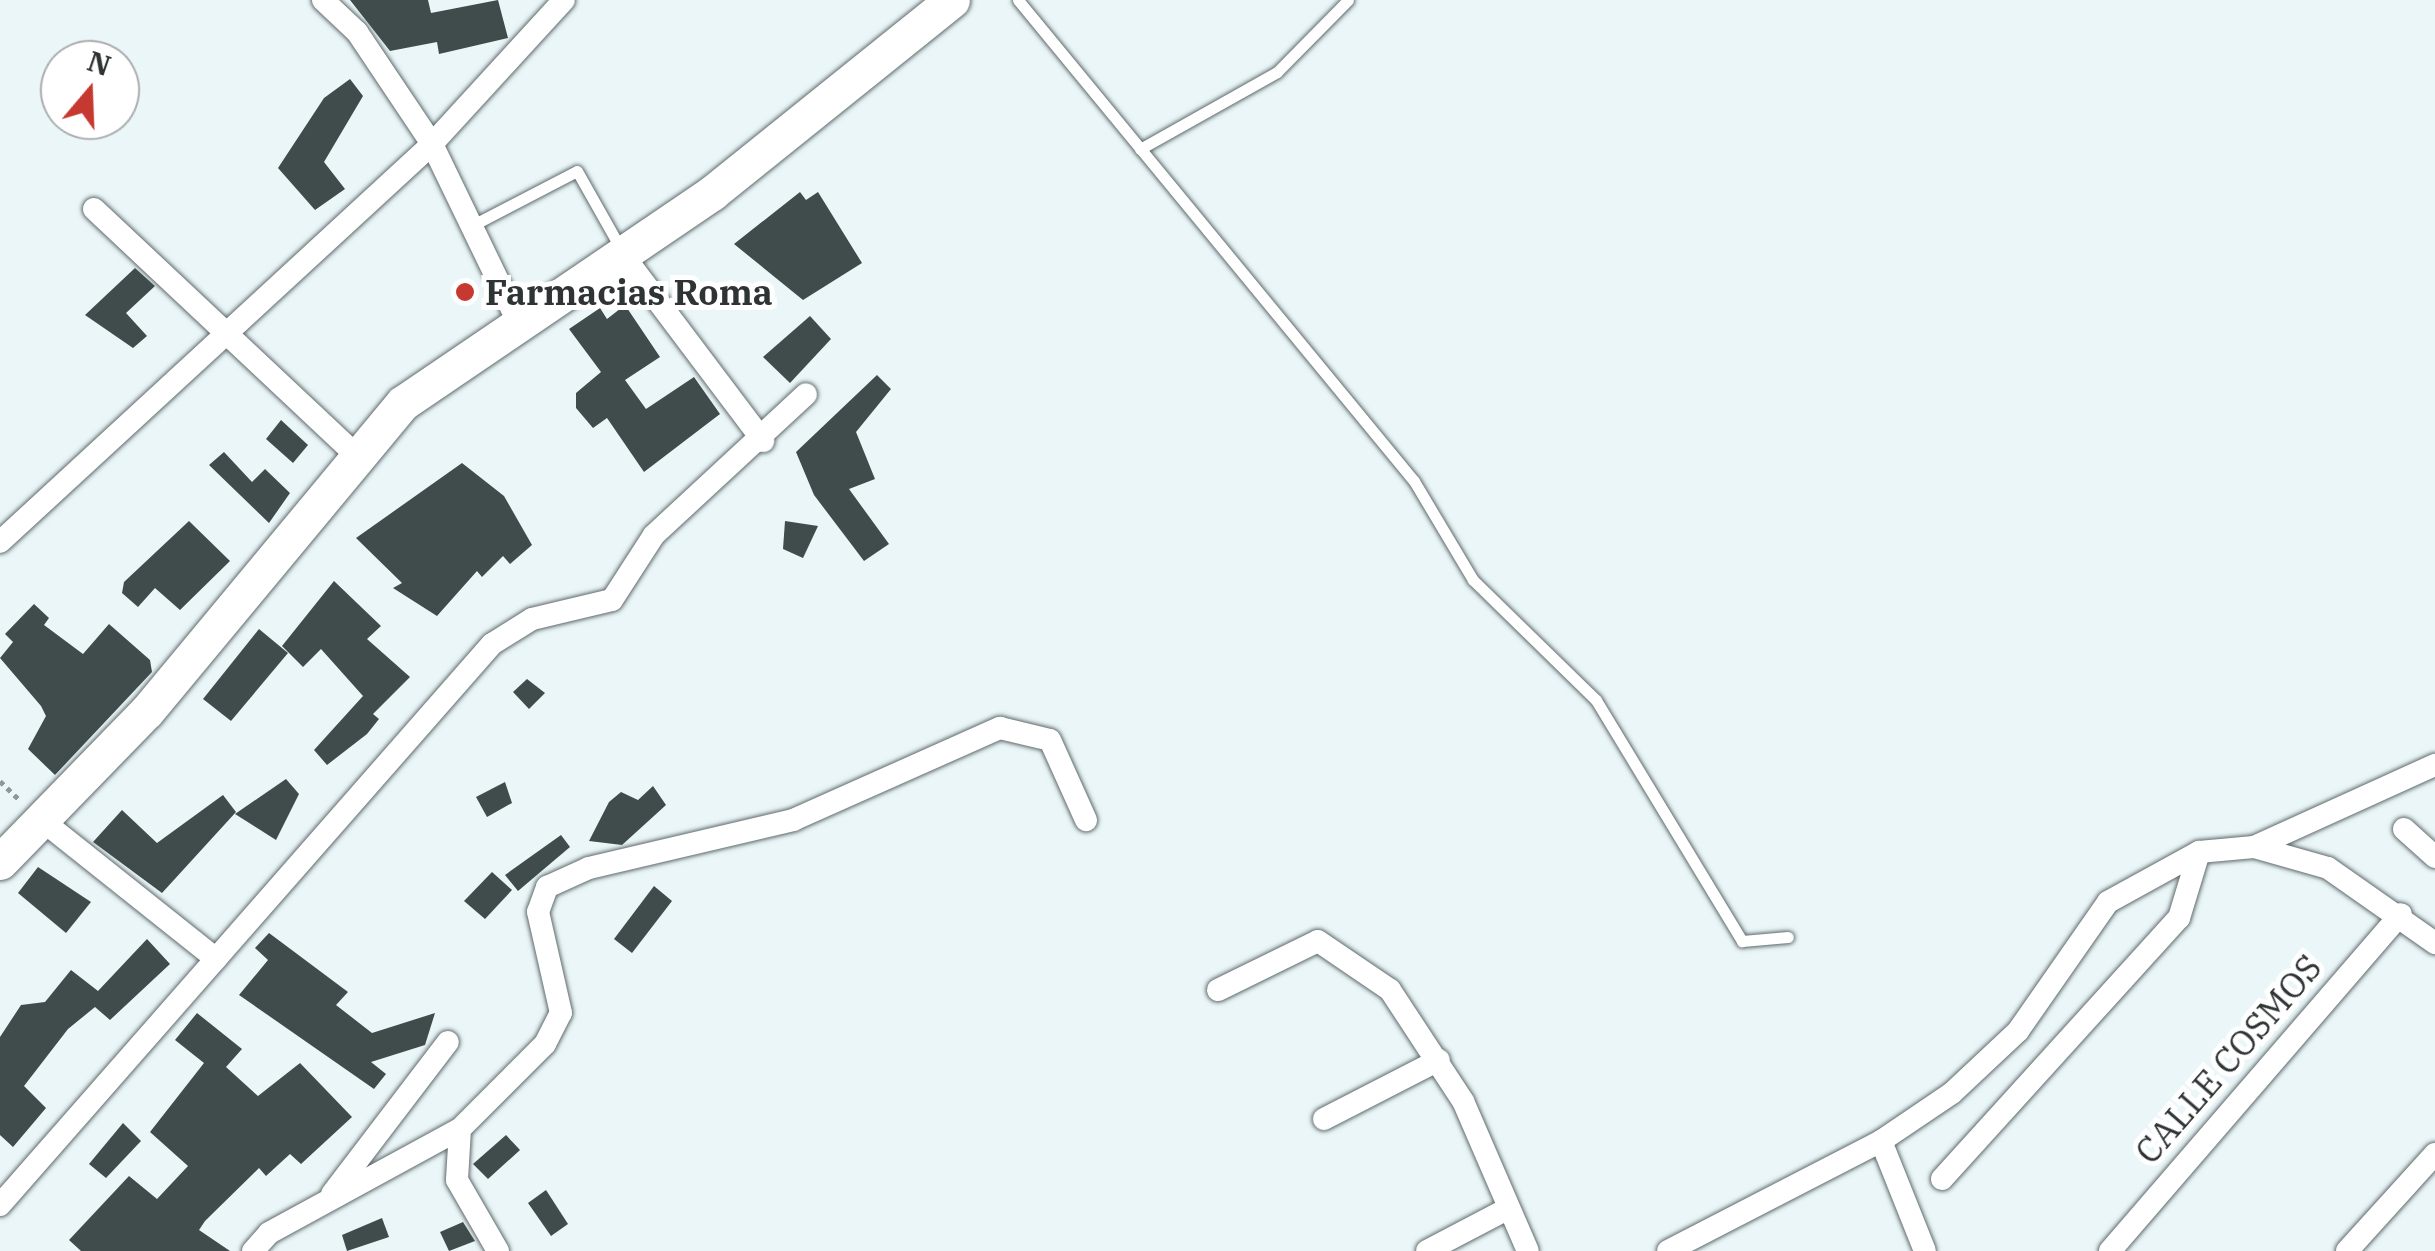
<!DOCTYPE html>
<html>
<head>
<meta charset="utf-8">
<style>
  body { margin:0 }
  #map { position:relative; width:2435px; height:1251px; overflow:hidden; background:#eaf6f8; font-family:"IBM Plex Serif",serif }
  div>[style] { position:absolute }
  .building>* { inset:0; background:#404b4c }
  .path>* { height:5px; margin-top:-2.5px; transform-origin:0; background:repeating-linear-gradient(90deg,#8f9899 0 5px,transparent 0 10px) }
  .roads { filter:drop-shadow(0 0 2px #5f6a6c) drop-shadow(0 0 2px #5f6a6c) }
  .lane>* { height:11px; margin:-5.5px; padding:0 5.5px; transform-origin:5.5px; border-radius:5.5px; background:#fff }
  .street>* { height:22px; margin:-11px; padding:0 11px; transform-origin:11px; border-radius:11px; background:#fff }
  .primary>* { height:35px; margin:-17.5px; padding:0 17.5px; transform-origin:17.5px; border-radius:17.5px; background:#fff }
  .dots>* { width:28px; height:28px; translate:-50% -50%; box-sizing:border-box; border:5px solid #fff; border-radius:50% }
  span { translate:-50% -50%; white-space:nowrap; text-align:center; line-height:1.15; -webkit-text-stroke:10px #fff; paint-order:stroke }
  .poi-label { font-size:35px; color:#2e3334; font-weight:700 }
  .left { translate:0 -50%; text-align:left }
  .street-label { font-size:35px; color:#2e3334 }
  .north { position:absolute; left:40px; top:40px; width:100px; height:100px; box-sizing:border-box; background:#fff; border:2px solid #abadae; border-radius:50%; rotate:19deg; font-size:28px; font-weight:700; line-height:40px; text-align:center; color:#2e3334 }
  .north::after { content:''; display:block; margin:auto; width:35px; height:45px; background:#c63931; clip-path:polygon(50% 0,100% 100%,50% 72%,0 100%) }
</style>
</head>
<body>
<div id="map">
  <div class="building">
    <i style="clip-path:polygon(350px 0,428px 0,431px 13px,498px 0,508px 38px,439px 54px,437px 42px,390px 51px)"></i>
    <i style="clip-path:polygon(350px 79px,363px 96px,324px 162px,345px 189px,315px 210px,278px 168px,324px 98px)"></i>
    <i style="clip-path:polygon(800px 192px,806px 200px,818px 192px,862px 263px,803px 300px,734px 244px)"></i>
    <i style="clip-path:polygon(135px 268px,155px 286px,126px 313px,147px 336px,133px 348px,85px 315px)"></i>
    <i style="clip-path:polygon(625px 305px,660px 357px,625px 380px,646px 409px,694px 377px,720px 414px,644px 472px,607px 418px,593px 428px,576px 408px,576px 393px,601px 372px,569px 329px,600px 308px,607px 319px)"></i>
    <i style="clip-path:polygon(810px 316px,831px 339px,790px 383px,763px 357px)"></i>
    <i style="clip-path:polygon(877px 375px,891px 389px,856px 432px,875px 479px,849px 489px,889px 544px,864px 561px,814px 495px,796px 452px)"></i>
    <i style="clip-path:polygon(281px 420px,308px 445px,293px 463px,266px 439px)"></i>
    <i style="clip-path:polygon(224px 452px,252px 482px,265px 469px,290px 493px,269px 523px,209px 465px)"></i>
    <i style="clip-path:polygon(462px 463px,504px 496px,532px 545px,510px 564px,503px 556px,482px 577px,477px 571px,437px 616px,393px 588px,402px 583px,356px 538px)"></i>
    <i style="clip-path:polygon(189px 521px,230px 561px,180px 610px,155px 588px,138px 607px,122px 593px,124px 582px)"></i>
    <i style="clip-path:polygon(785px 521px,818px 526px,803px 558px,783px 549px)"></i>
    <i style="clip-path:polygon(334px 581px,381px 626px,367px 639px,410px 677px,373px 714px,379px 719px,367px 734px,327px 765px,314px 750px,363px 696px,321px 649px,303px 667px,282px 646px)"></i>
    <i style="clip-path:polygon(34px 604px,49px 618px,44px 625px,83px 654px,109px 624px,150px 660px,152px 672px,55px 775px,28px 749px,46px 716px,41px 706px,0 658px,13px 642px,5px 634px)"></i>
    <i style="clip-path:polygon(259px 629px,288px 653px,231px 721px,203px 699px)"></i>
    <i style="clip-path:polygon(527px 679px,545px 693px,529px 709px,513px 692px)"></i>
    <i style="clip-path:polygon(286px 779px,299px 794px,276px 840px,235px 814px)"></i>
    <i style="clip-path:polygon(505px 782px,512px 803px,487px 817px,476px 797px)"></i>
    <i style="clip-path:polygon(653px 786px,666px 805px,622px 845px,589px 841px,609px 802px,621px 792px,638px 800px)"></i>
    <i style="clip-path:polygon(223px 795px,236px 812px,162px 893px,93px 842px,122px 810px,157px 843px)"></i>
    <i style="clip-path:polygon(561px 835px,570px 847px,518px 891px,505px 875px)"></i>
    <i style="clip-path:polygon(38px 867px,91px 902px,66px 933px,18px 893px)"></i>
    <i style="clip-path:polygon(492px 872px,512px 890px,485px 919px,464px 901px)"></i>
    <i style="clip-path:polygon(654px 886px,672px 901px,632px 953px,614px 939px)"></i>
    <i style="clip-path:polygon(269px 933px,348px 992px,336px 1005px,372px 1033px,435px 1013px,425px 1045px,371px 1062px,386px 1074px,374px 1089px,239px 995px,268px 960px,255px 948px)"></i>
    <i style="clip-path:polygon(147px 939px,170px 964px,110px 1020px,95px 1007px,68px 1029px,24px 1086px,46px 1108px,13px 1147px,0 1135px,0 1037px,21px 1005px,45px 1002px,71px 970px,98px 991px)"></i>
    <i style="clip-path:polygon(197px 1013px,242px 1049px,226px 1067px,258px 1096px,300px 1063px,352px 1117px,301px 1164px,290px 1154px,266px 1176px,259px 1168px,205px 1221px,199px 1230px,230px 1251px,81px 1251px,69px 1240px,129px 1176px,157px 1199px,188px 1166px,150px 1132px,204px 1063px,175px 1040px)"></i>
    <i style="clip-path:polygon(123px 1123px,141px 1141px,106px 1178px,89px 1164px)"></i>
    <i style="clip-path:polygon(506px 1135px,520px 1150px,488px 1179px,473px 1164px)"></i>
    <i style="clip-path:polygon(546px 1190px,568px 1224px,551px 1236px,528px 1203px)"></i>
    <i style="clip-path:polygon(382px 1218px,389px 1237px,347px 1251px,342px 1235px)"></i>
    <i style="clip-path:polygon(463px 1222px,475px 1241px,449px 1251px,440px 1232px)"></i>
  </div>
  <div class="path">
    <i style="left:0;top:781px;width:28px;rotate:44deg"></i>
  </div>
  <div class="roads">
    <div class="lane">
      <i style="left:1018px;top:0;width:623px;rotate:50.54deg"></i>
      <i style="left:1414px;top:481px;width:115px;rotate:59.2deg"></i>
      <i style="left:1473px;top:580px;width:172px;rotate:44.3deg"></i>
      <i style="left:1596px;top:700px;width:282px;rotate:58.8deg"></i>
      <i style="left:1742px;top:941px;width:46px;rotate:-5deg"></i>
      <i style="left:1140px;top:149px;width:157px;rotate:-29.3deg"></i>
      <i style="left:1277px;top:72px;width:101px;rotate:-45.4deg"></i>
      <i style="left:471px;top:226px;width:119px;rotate:-27.4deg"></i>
      <i style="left:577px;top:171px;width:92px;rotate:60.6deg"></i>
    </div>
    <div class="street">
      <i style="left:323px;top:0;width:47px;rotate:43.3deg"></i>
      <i style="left:357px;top:32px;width:135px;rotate:56.2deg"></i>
      <i style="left:432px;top:144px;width:193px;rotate:64.2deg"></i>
      <i style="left:94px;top:209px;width:357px;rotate:43.2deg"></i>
      <i style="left:623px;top:255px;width:233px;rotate:53deg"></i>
      <i style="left:0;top:542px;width:587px;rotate:-42.65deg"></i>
      <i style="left:432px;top:144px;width:195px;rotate:-47.5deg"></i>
      <i style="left:39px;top:818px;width:226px;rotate:38.5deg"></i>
      <i style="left:2404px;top:829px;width:42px;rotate:42.1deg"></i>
      <i style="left:2254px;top:847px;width:199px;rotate:-24.4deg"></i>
      <i style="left:1218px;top:990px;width:111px;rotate:-26.1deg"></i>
      <i style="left:1318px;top:941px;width:87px;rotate:34.2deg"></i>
      <i style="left:1390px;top:990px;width:133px;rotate:56.7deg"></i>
      <i style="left:1463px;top:1101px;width:163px;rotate:66.6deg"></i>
      <i style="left:1324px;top:1119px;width:129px;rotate:-27.2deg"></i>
      <i style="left:460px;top:1129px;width:51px;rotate:93.4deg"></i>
      <i style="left:457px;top:1180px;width:82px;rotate:60deg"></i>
      <i style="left:1881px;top:1141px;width:118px;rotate:68.2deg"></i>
      <i style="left:1942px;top:1179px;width:353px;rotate:-47.8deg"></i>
      <i style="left:2179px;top:918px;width:69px;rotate:-73.1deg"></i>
      <i style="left:332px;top:1194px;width:191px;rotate:-52.7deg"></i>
      <i style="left:0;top:1205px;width:746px;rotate:-48.75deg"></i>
      <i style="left:492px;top:644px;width:47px;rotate:-32deg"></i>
      <i style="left:532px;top:619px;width:82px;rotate:-13.4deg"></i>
      <i style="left:612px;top:600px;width:77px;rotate:-57.1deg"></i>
      <i style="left:654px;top:535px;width:207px;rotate:-42.8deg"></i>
      <i style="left:253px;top:1251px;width:24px;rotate:-48deg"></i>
      <i style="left:269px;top:1233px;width:217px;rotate:-28.6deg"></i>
      <i style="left:460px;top:1129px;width:120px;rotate:-45deg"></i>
      <i style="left:545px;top:1044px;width:35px;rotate:-63deg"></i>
      <i style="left:561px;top:1013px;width:104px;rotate:-102.8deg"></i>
      <i style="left:538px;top:912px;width:27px;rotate:-70deg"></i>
      <i style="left:547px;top:887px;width:46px;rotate:-24.3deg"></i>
      <i style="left:589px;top:868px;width:210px;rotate:-13.2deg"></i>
      <i style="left:793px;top:820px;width:227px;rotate:-24deg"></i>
      <i style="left:1000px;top:728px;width:51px;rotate:13.5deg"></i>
      <i style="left:1050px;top:740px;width:88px;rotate:65.8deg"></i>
      <i style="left:1427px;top:1251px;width:90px;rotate:-27.7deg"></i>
      <i style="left:1668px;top:1251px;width:240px;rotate:-27.3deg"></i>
      <i style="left:1881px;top:1141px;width:86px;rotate:-34.1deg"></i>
      <i style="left:1952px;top:1093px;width:91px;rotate:-43.2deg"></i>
      <i style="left:2018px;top:1031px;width:157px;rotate:-55.1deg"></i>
      <i style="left:2108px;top:902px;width:104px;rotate:-28.8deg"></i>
      <i style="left:2199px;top:852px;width:55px;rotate:-5.2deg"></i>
      <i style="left:2254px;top:847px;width:77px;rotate:15.8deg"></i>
      <i style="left:2328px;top:868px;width:131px;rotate:35deg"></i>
      <i style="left:2110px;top:1251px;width:445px;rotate:-49.2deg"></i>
      <i style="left:2347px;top:1251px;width:131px;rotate:-47.8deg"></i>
    </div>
    <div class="primary">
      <i style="left:0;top:862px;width:211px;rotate:-45.8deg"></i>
      <i style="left:147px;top:711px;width:400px;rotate:-50.3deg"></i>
      <i style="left:403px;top:403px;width:374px;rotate:-34.2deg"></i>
      <i style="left:712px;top:193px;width:308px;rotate:-38.8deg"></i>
    </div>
  </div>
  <div class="dots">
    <i style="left:465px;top:292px;background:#c63931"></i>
  </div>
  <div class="poi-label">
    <span class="left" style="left:485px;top:292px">Farmacias Roma</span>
  </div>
  <div class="street-label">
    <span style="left:2228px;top:1059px;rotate:-49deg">CALLE COSMOS</span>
  </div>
  <div class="north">N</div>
</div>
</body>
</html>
